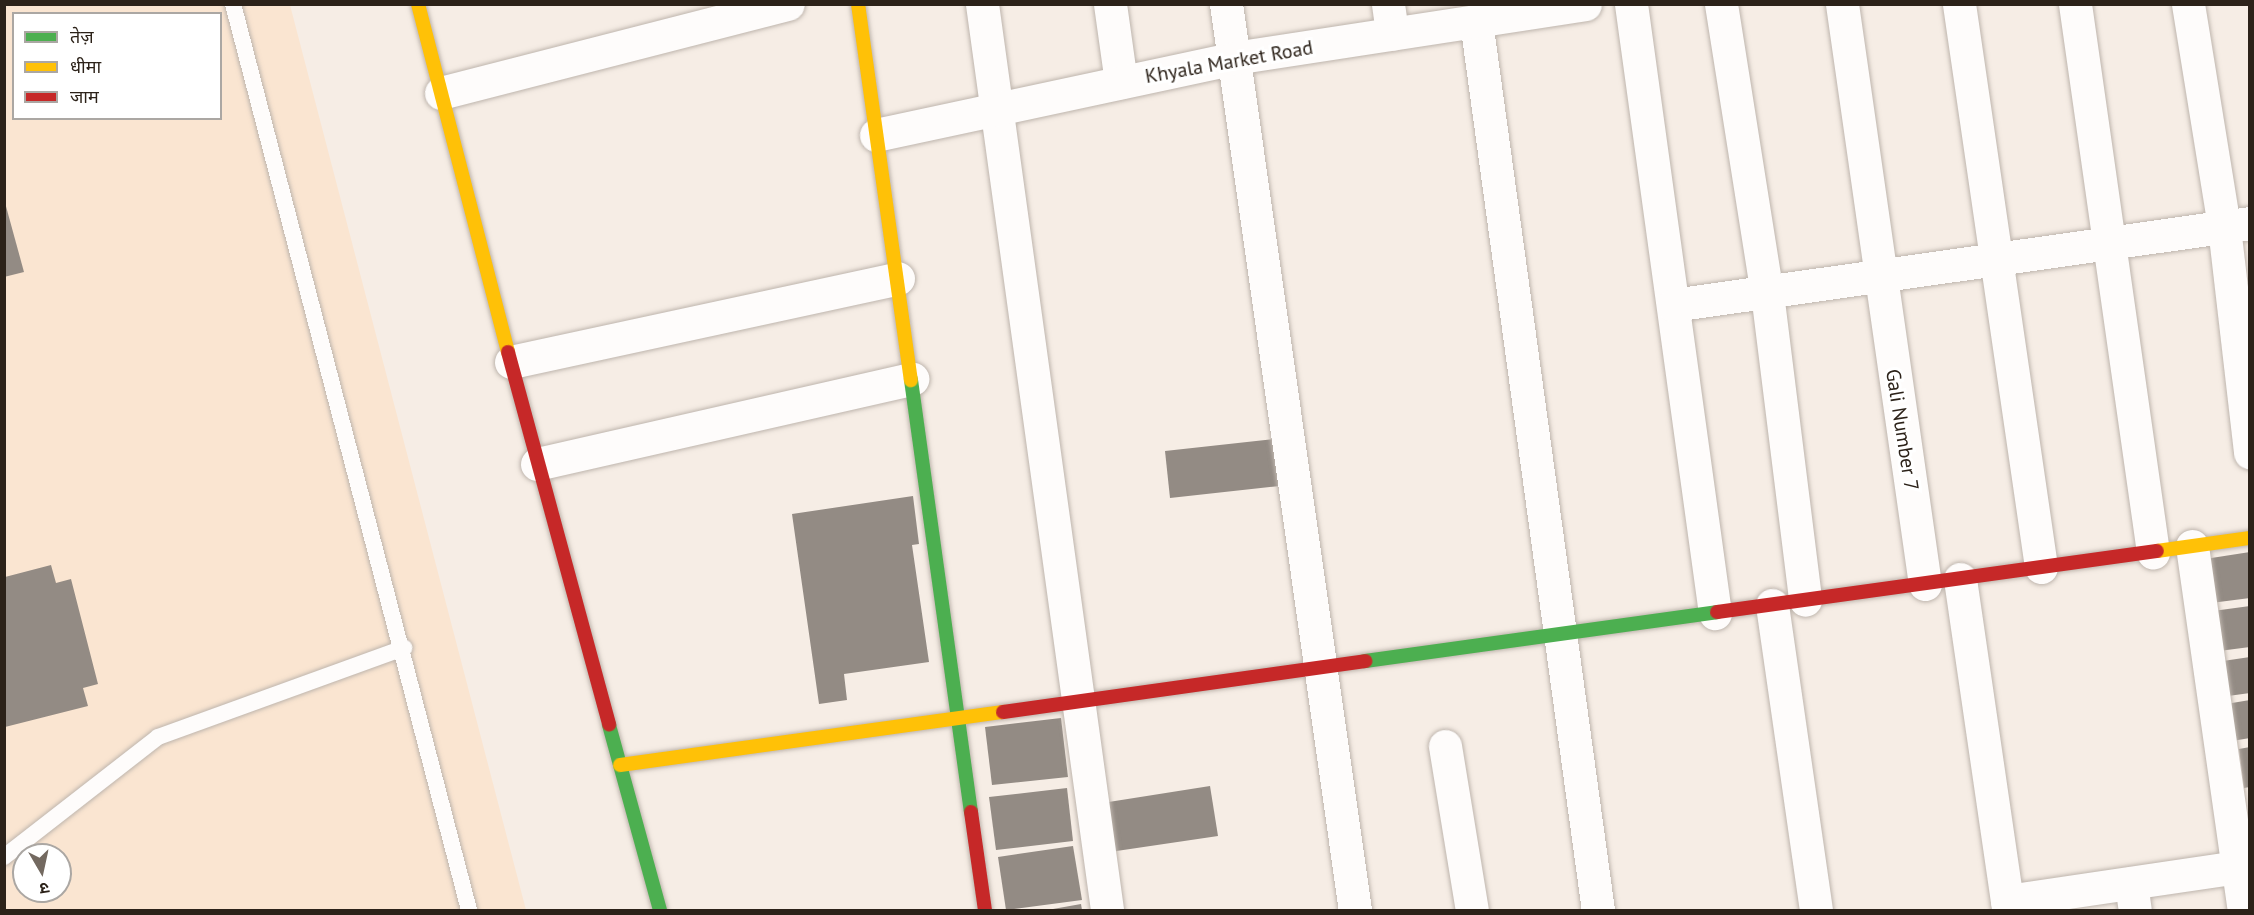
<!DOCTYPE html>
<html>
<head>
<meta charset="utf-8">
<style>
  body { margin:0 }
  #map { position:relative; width:2254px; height:915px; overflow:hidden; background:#f6ede5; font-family:"PT Sans","Noto Sans Devanagari",sans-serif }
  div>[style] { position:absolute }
  .built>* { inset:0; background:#fae5d1 }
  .building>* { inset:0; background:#938b84 }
  .roads { filter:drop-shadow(0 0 2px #beb5ad) drop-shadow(0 0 2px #beb5ad) }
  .lane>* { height:16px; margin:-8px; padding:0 8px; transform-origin:8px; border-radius:8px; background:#fefcfb }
  .street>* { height:33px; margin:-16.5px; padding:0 16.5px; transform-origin:16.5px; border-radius:16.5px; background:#fefcfb }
  .fast>* { height:14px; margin:-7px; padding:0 7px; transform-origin:7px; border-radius:7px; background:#4caf50 }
  .slow>* { height:14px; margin:-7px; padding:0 7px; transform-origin:7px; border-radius:7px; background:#ffc107 }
  .jam>* { height:14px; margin:-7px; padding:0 7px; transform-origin:7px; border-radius:7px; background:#c62828 }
  span { translate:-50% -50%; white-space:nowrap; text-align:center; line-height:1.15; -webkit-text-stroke:6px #fff; paint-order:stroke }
  .street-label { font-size:20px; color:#2c2219 }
  .frame { position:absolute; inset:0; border:6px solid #2c2219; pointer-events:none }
  .legend { position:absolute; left:12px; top:12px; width:210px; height:108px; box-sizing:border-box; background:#fff; border:2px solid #aba7a3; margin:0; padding:8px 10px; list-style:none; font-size:18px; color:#2c2219 }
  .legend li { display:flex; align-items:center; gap:12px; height:30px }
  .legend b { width:30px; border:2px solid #aba7a3 }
  .north { position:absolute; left:12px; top:843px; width:60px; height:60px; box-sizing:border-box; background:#fff; border:2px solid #aba7a3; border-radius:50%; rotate:171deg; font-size:16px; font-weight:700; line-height:24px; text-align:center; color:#2c2219 }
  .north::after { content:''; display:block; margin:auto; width:21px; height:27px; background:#736960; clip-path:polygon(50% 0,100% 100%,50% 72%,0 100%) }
</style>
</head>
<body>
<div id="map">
  <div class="built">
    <i style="clip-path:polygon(evenodd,5px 5px,290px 5px,526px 910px,5px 910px,5px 5px,14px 14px,220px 14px,220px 118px,14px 118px,14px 14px,5px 5px,24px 855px,60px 855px,60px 891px,24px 891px,24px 855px)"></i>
  </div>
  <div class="building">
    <i style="clip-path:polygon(4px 199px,24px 272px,4px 277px)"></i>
    <i style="clip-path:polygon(1275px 439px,1280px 486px,1170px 498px,1165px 451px)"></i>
    <i style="clip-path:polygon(913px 496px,919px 544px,912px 545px,929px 662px,844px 674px,847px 700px,819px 704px,792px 514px)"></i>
    <i style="clip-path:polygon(2250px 552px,2250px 598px,2211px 603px,2205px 559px)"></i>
    <i style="clip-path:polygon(51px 565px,56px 583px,71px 579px,98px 684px,83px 688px,88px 706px,5px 727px,5px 577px)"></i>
    <i style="clip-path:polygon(2250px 606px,2250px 647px,2219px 651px,2213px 611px)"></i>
    <i style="clip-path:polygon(2250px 657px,2250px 693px,2228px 696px,2223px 661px)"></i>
    <i style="clip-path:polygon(2250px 700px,2250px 738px,2232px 741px,2226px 704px)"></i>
    <i style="clip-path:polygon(1061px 718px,1068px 777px,992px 785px,985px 727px)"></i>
    <i style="clip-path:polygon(2250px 747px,2250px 787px,2244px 788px,2239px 749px)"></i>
    <i style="clip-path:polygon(1210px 786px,1218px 836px,1103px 853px,1096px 804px)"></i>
    <i style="clip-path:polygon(1067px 788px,1073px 841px,996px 850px,989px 797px)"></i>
    <i style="clip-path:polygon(1073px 846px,1082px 900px,1006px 910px,998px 857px)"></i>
    <i style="clip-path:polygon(1081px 904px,1082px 910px,1053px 910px,1053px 909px)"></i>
  </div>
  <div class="roads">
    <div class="lane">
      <i style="left:233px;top:4px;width:936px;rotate:75.4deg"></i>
      <i style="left:4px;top:857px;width:195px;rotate:-37.9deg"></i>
      <i style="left:158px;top:737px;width:262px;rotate:-19.9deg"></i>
    </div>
    <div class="street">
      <i style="left:982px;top:4px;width:915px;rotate:82.14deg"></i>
      <i style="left:1110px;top:4px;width:79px;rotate:82deg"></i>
      <i style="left:1226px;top:4px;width:915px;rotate:81.9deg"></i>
      <i style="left:1388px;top:4px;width:30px;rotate:82deg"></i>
      <i style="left:1631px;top:4px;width:615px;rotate:82.15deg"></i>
      <i style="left:1721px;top:4px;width:293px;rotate:81deg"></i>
      <i style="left:1767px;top:293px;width:309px;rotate:82.9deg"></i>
      <i style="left:1842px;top:4px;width:586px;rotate:81.86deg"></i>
      <i style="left:1959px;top:4px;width:569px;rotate:81.71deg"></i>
      <i style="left:2075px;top:4px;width:554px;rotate:81.9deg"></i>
      <i style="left:2188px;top:4px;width:226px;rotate:80.8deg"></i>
      <i style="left:2224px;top:227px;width:227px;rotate:83.4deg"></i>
      <i style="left:1476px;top:21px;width:897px;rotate:82.19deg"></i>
      <i style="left:441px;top:93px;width:358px;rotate:-14.4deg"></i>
      <i style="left:876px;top:135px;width:366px;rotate:-12.1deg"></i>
      <i style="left:1234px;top:58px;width:355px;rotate:-8.7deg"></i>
      <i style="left:1673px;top:305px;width:583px;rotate:-8.09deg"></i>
      <i style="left:511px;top:362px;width:396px;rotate:-12.2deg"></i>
      <i style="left:537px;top:464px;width:385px;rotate:-12.8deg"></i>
      <i style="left:2192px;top:546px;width:368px;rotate:81.9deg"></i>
      <i style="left:1960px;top:579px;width:334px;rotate:81.7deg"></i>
      <i style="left:1772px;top:605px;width:308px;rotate:81.8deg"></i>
      <i style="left:1445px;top:746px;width:166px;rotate:80.7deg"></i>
      <i style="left:2131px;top:883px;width:27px;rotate:82deg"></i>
      <i style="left:2007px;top:901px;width:246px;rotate:-8.4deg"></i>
    </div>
    <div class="fast">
      <i style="left:911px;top:380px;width:436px;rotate:82.1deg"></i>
      <i style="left:1365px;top:661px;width:355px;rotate:-7.9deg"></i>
      <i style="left:609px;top:725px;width:192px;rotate:74.6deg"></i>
    </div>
    <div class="slow">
      <i style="left:418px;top:4px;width:359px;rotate:75.5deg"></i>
      <i style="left:858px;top:4px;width:380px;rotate:82deg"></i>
      <i style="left:2157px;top:551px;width:94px;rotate:-8deg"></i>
      <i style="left:620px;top:765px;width:387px;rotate:-7.9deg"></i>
    </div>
    <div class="jam">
      <i style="left:508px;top:352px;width:386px;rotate:74.8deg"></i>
      <i style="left:1717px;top:612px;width:444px;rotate:-7.9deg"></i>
      <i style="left:1003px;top:712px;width:366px;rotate:-8deg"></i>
      <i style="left:971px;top:812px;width:99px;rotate:81.9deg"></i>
    </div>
  </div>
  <div class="street-label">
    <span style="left:1229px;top:62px;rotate:-10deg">Khyala Market Road</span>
    <span style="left:1902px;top:430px;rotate:81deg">Gali Number 7</span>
  </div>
  <div class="frame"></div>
  <ul class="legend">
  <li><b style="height:8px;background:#4caf50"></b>तेज़</li>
  <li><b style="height:8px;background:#ffc107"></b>धीमा</li>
  <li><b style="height:8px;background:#c62828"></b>जाम</li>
  </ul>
  <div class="north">उ</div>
</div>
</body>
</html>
